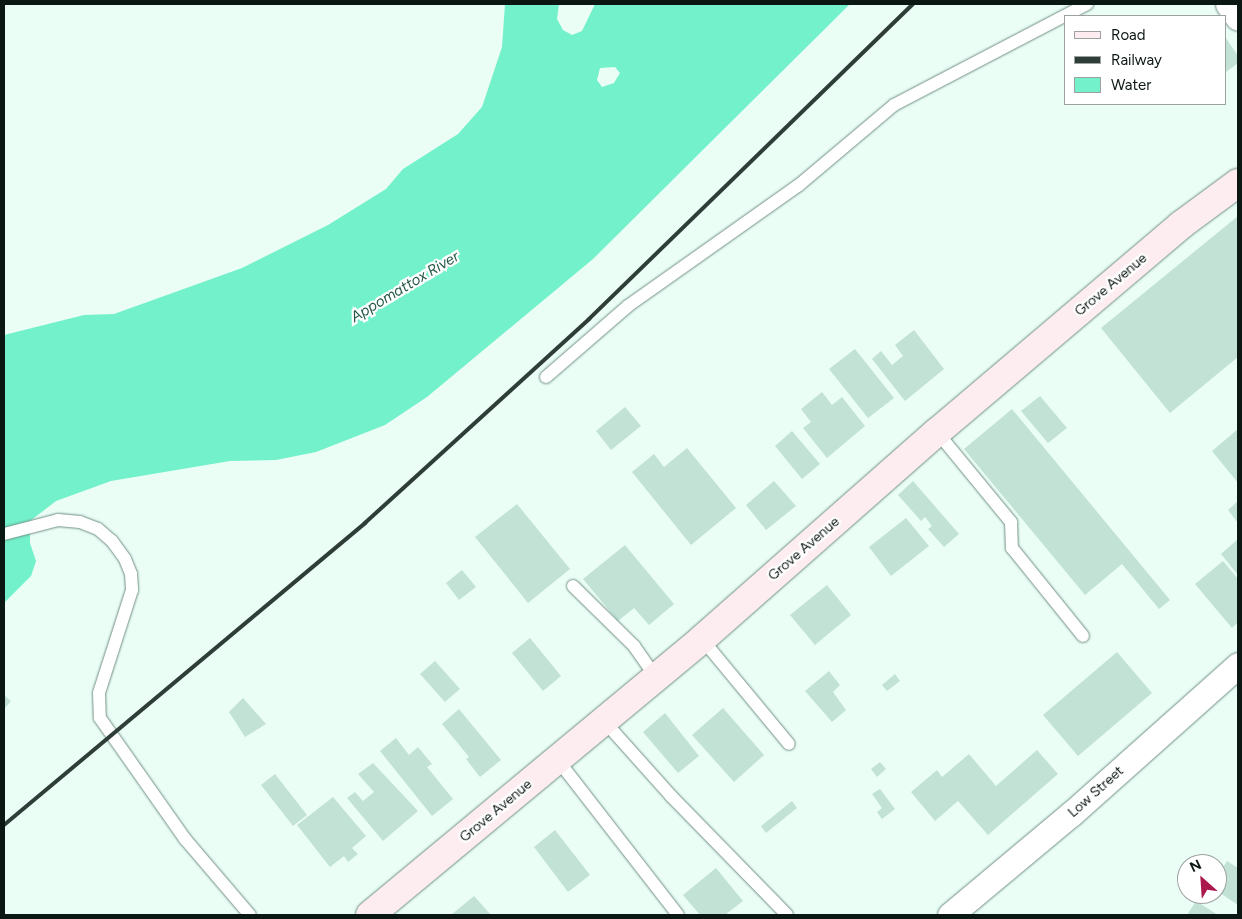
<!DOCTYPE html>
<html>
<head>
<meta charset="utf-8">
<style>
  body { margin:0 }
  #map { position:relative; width:1242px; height:919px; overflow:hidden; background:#eafef6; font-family:Figtree,sans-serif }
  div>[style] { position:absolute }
  .water>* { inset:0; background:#73f1ca }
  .building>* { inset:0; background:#c2e2d6 }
  .roads { filter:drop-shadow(0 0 1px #728f84) drop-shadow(0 0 1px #728f84) }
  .service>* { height:12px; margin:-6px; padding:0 6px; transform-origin:6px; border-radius:6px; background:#fff }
  .minor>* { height:25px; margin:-12.5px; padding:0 12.5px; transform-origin:12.5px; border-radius:12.5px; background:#fff }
  .secondary>* { height:28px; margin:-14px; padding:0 14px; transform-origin:14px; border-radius:14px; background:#fdedf0 }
  .rail>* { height:4px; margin:-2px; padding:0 2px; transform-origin:2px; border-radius:2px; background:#2f3d38 }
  span { translate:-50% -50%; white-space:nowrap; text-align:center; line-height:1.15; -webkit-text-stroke:4.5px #fff; paint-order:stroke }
  .street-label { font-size:14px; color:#0b1713 }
  .water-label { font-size:15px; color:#255949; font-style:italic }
  .frame { position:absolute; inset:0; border:5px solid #0b1713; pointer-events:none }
  .legend { position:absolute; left:1064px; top:15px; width:162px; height:90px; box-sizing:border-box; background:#fff; border:1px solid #9da2a1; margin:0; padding:6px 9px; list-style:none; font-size:15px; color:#0b1713 }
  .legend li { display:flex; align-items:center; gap:10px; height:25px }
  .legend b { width:25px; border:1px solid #9da2a1 }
  .north { position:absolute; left:1177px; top:854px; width:50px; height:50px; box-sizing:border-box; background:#fff; border:1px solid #9da2a1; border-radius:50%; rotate:334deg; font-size:14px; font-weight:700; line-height:20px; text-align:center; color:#0b1713 }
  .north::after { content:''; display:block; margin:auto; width:18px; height:22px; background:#aa174d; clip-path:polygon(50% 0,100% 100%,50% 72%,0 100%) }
</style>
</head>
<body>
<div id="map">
  <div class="water">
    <i style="clip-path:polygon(evenodd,505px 4px,559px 4px,557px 19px,563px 30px,572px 35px,582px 31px,595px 4px,850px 4px,593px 259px,427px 397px,385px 425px,316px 452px,276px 460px,230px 461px,111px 481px,56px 501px,30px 521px,30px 543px,36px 561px,31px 576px,4px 603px,4px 335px,84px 315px,114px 314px,242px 268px,328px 225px,386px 189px,403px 169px,458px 134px,482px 107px,502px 47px,505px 4px,615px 67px,620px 73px,614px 83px,602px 87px,597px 80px,600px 68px,615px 67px)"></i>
  </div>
  <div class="building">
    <i style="clip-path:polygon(1226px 38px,1238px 56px,1238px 63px,1226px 72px)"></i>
    <i style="clip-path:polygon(1238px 216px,1238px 357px,1170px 413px,1101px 328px)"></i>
    <i style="clip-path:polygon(914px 330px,944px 369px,905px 401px,872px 359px,881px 351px,892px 365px,903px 356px,895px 345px)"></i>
    <i style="clip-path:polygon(855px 349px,894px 398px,868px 418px,829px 369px)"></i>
    <i style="clip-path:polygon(822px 392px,832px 405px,842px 397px,865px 426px,827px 458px,803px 428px,811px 422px,801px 409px)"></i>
    <i style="clip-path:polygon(1040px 396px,1067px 428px,1048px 443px,1021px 411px)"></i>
    <i style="clip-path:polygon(625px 407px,641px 426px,611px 450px,596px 431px)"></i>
    <i style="clip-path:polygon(1012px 409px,1170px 600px,1159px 609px,1122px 564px,1085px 595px,964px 449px)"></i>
    <i style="clip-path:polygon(1238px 429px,1238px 483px,1212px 451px)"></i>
    <i style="clip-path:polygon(792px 431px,820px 464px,802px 479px,775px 446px)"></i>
    <i style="clip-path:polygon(687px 448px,736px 508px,691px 545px,632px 472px,654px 454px,664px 467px)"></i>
    <i style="clip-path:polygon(774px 481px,796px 506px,766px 530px,746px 505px)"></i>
    <i style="clip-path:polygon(913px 481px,959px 534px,944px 547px,928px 529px,932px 526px,925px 517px,921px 521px,898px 495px)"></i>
    <i style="clip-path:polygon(1238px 501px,1238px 523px,1228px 510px)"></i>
    <i style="clip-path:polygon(517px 504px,570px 569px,528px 603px,475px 537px)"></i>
    <i style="clip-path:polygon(906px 518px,929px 546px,891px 576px,869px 547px)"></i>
    <i style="clip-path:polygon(1238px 539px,1238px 575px,1221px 554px)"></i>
    <i style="clip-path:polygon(625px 545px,674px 604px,649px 625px,634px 608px,618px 621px,583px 579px)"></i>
    <i style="clip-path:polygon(1223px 561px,1238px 579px,1238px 622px,1232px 628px,1195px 584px)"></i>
    <i style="clip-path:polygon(462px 570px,476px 587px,459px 600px,446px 583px)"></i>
    <i style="clip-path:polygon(827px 585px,851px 615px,815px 645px,790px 615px)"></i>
    <i style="clip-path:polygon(530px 638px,561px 676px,543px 691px,512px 653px)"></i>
    <i style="clip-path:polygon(1117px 652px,1152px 693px,1078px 756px,1043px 715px)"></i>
    <i style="clip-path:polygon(435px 661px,460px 689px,445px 702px,420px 674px)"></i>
    <i style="clip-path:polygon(829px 671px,840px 685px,833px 692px,846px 710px,832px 722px,805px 691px)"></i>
    <i style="clip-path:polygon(895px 674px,900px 681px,887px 691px,882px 685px)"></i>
    <i style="clip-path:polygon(4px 695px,11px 701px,4px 709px)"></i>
    <i style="clip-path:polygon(243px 698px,266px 724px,245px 737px,229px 712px)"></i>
    <i style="clip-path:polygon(723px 708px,764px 755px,734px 782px,692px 735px)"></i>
    <i style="clip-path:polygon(459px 709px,501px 760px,480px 777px,466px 759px,469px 757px,442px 724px)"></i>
    <i style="clip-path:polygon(665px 713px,699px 756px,678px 773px,643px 732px)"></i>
    <i style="clip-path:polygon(396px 738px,409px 755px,418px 747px,432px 764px,427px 767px,453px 799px,432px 816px,380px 751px)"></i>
    <i style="clip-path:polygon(1037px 750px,1058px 774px,988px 835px,958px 801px,935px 821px,911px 792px,937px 770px,942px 777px,969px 754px,996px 786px)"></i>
    <i style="clip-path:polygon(880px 762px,886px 769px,877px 777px,871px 769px)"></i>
    <i style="clip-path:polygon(373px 763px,418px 811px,383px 841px,347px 798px,355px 792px,363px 801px,374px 792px,358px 774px)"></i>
    <i style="clip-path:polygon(275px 774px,307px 815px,293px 826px,261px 785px)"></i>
    <i style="clip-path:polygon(880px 789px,895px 809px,882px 819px,877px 812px,882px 808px,872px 794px)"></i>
    <i style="clip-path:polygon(333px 797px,366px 836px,352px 848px,358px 854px,348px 862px,344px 856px,330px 867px,297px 825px)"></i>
    <i style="clip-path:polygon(792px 801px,797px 808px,766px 833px,761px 826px)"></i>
    <i style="clip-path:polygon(555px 830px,590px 875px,568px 892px,534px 847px)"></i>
    <i style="clip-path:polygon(1198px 857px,1209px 864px,1194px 864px)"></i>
    <i style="clip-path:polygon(1227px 861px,1238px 868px,1238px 905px,1217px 891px,1217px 869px,1220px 872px)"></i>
    <i style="clip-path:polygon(716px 868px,743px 901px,725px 915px,700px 915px,683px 895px)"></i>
    <i style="clip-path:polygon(474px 896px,491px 915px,451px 915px)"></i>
    <i style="clip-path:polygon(1196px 901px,1218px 915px,1187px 915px)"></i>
  </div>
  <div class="roads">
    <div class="service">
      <i style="left:546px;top:377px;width:108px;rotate:-40.9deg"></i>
      <i style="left:628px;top:306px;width:209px;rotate:-35.3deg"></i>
      <i style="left:799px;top:185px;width:124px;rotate:-40.1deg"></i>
      <i style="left:894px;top:105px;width:218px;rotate:-27.6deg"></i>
      <i style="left:937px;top:432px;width:117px;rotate:50.6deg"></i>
      <i style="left:1011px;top:522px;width:26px;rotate:88deg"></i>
      <i style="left:1012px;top:548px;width:113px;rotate:51.1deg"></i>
      <i style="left:4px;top:534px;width:56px;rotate:-14.5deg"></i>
      <i style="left:58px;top:520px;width:22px;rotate:5deg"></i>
      <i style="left:80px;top:522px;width:19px;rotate:21deg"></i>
      <i style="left:98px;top:529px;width:18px;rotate:41deg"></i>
      <i style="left:112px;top:541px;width:22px;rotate:54deg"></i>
      <i style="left:125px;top:559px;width:16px;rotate:68deg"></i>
      <i style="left:131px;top:574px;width:16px;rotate:86deg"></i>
      <i style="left:132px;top:590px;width:108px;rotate:107.8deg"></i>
      <i style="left:99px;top:693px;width:25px;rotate:88deg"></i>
      <i style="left:100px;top:718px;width:148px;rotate:54.9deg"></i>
      <i style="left:185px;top:839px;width:100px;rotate:49.5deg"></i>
      <i style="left:573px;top:586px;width:86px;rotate:44.5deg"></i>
      <i style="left:634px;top:646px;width:38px;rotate:55deg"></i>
      <i style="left:702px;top:639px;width:136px;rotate:50.4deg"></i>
      <i style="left:604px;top:721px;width:101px;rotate:48.2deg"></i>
      <i style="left:671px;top:796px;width:166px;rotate:45.7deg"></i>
      <i style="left:557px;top:759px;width:197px;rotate:52.2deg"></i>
    </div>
    <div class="minor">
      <i style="left:1228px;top:4px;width:17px;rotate:54deg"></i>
      <i style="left:950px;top:915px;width:158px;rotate:-39.9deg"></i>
      <i style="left:1071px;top:814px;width:224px;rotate:-41.7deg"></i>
    </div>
    <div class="secondary">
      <i style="left:370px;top:915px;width:432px;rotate:-39.7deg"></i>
      <i style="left:702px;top:639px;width:313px;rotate:-41.4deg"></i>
      <i style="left:937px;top:432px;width:320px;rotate:-40.3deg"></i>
      <i style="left:1181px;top:225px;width:71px;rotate:-36.4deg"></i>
    </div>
  </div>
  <div class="rail">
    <i style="left:4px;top:825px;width:471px;rotate:-39.9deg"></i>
    <i style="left:365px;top:523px;width:303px;rotate:-42.3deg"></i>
    <i style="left:589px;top:319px;width:452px;rotate:-44.2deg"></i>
  </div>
  <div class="street-label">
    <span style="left:1111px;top:285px;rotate:-40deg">Grove Avenue</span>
    <span style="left:804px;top:549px;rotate:-41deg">Grove Avenue</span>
    <span style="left:1096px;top:792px;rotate:-42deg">Low Street</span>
    <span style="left:496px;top:811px;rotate:-40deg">Grove Avenue</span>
  </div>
  <div class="water-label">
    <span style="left:405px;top:287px;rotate:-31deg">Appomattox River</span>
  </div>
  <div class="frame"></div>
  <ul class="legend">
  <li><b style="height:6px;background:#fdedf0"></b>Road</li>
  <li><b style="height:6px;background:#2f3d38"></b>Railway</li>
  <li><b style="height:14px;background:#73f1ca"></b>Water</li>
  </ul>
  <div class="north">N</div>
</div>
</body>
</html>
